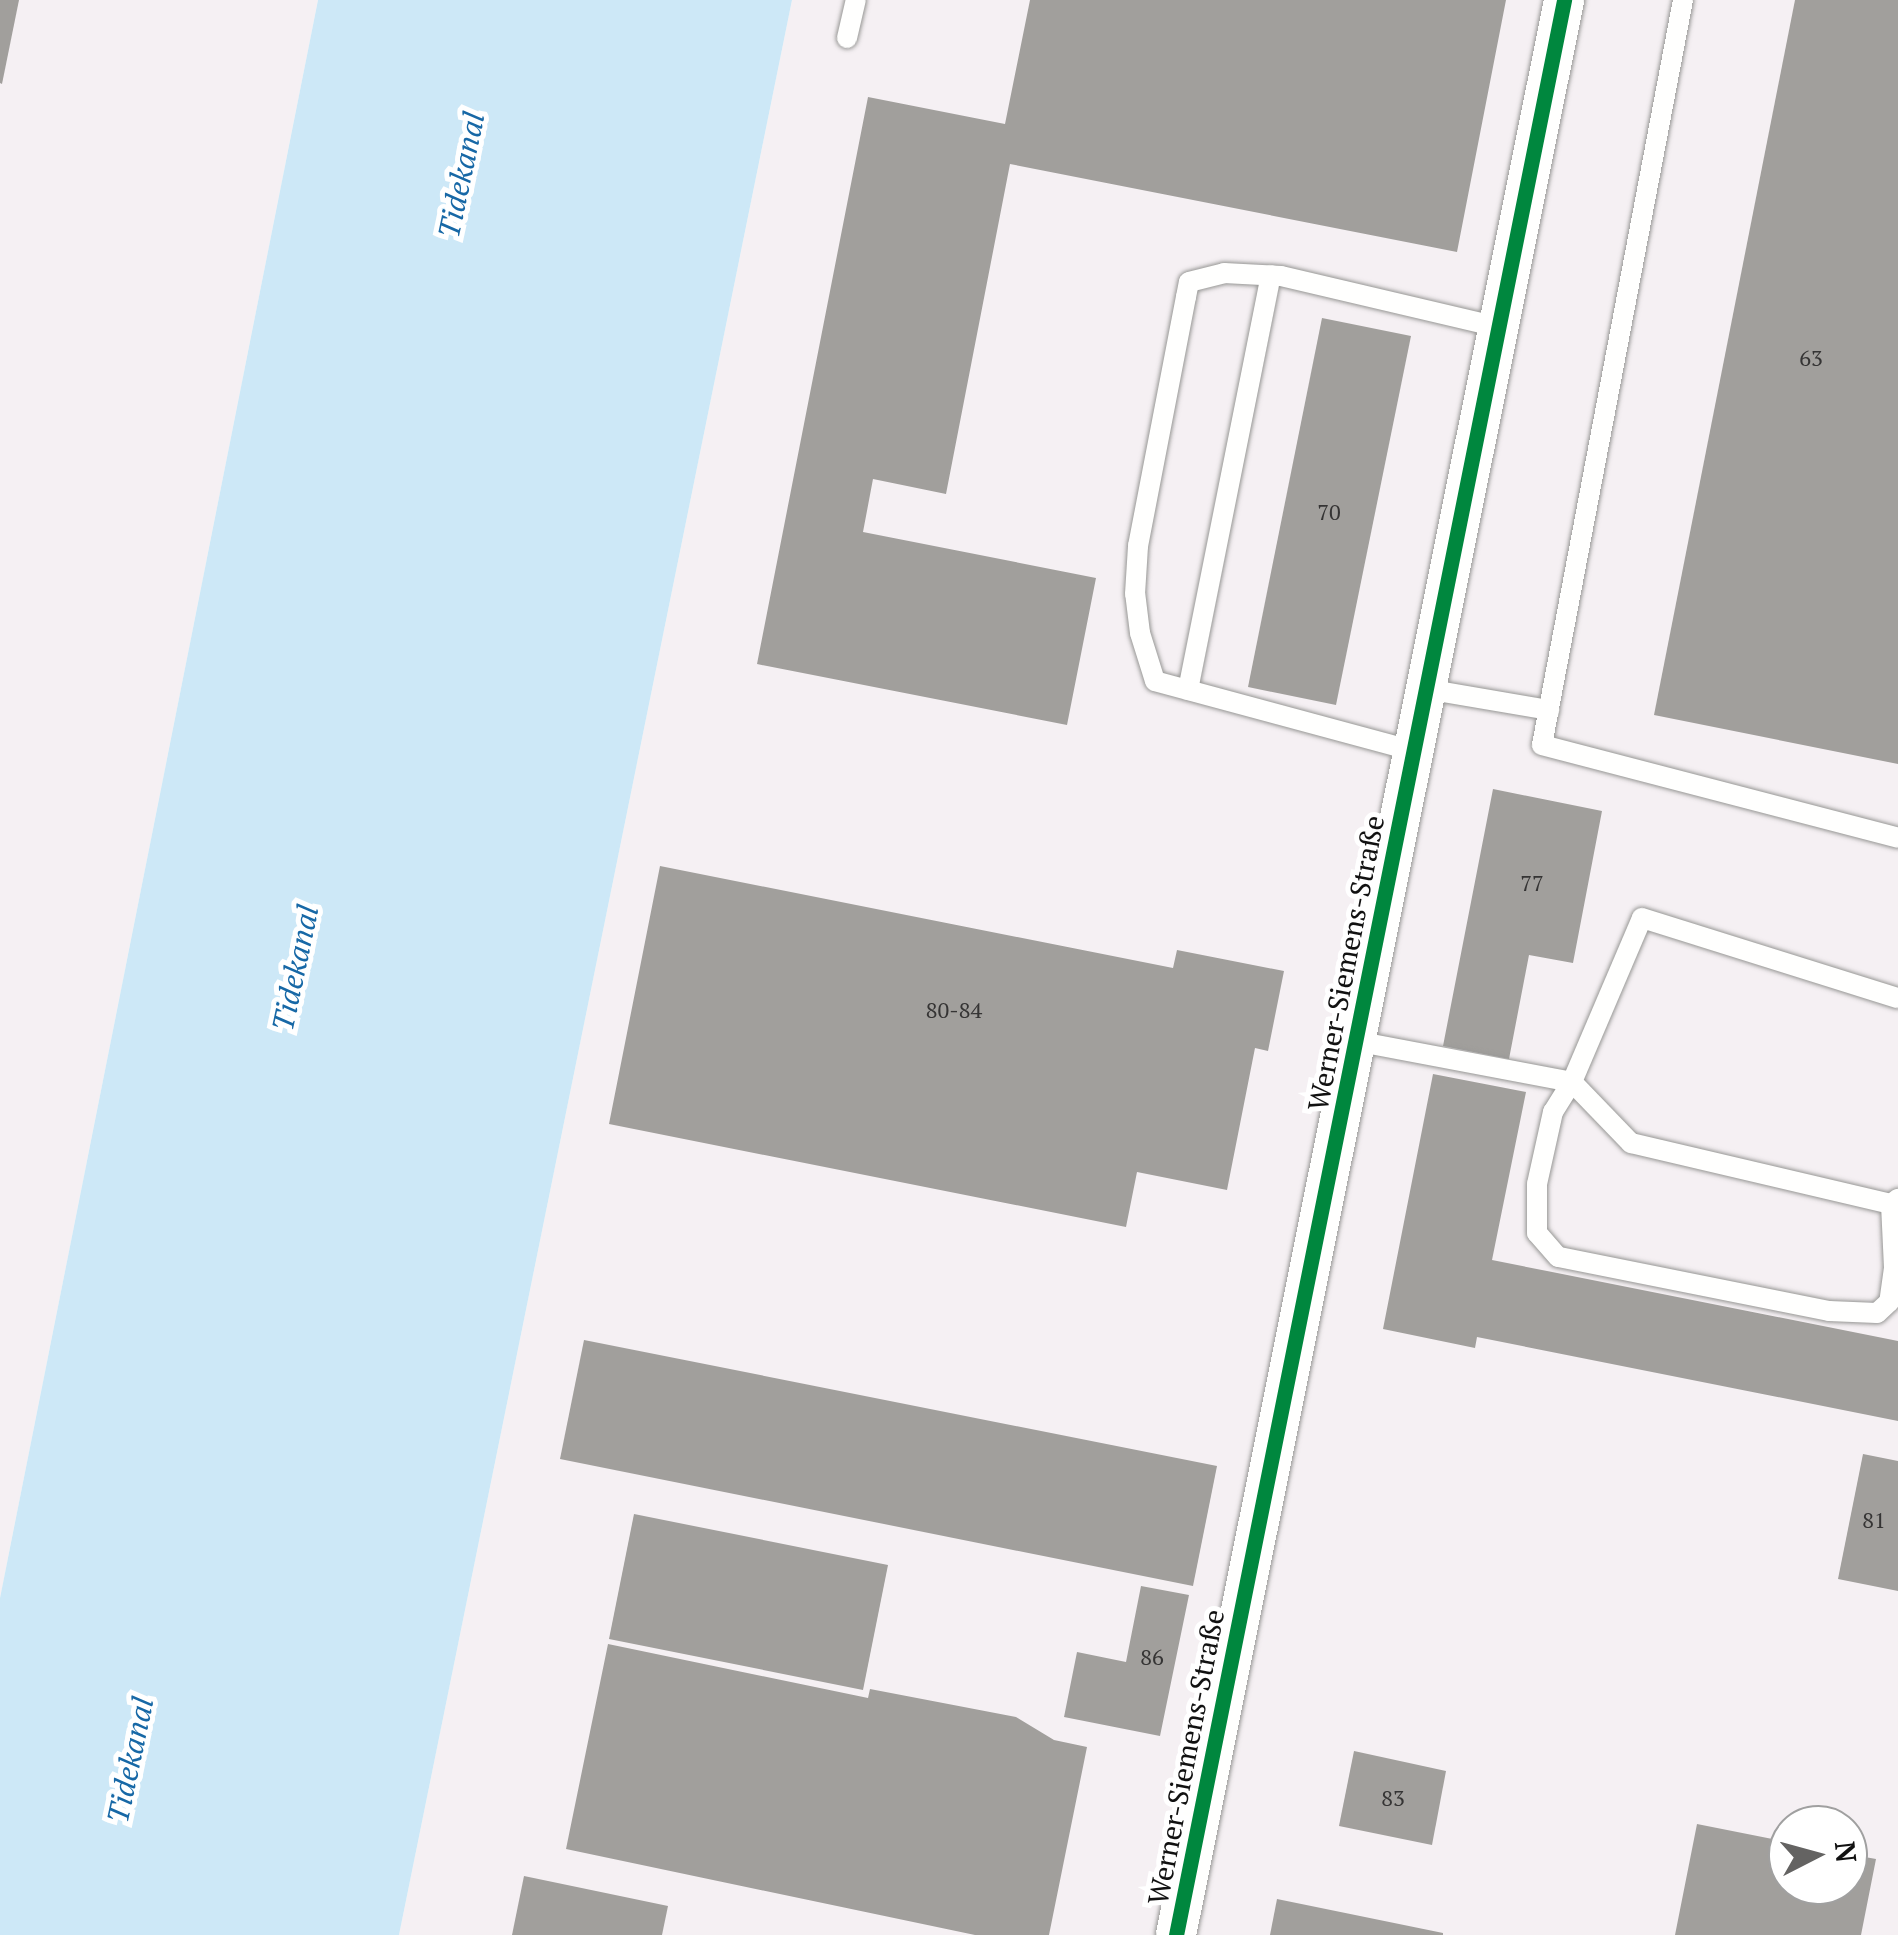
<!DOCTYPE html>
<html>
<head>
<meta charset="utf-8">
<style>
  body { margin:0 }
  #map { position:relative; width:1898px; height:1935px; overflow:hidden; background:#fdfcf7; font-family:"PT Serif",serif }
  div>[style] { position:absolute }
  .industrial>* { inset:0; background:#f5f0f3 }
  .water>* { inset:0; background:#cde8f7 }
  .building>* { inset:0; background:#a19f9c }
  .roads { filter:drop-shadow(0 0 2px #979795) drop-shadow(0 0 2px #979795) }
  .lane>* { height:20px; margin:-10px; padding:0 10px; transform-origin:10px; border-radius:10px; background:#fffffe }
  .street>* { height:40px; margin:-20px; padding:0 20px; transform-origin:20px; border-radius:20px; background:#fffffe }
  .cycleway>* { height:15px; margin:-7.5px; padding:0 7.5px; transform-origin:7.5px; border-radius:7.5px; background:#00873e }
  span { translate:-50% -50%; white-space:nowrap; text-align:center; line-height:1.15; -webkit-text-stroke:10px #fff; paint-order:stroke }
  .number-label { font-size:22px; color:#353434 }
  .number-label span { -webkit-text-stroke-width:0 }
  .street-label { font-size:28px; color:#111 }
  .water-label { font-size:30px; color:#1768a6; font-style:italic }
  .north { position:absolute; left:1768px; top:1805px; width:100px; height:100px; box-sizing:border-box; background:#fff; border:2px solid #a0a0a0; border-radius:50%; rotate:84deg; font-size:28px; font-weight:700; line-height:40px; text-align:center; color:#111 }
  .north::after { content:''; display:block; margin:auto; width:35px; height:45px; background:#646362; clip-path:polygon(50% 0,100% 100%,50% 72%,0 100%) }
</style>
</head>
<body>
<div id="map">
  <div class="industrial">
    <i style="clip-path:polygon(0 0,318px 0,0 1598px)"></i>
    <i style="clip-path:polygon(evenodd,792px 0,1898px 0,1898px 1935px,399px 1935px,792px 0,1788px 1825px,1848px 1825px,1848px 1885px,1788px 1885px,1788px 1825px)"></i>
  </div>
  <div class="water">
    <i style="clip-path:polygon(318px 0,792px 0,399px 1935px,0 1935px,0 1598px)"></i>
  </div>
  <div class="building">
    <i style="clip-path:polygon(0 0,19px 0,2px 84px,0 83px)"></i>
    <i style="clip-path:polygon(1030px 0,1506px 0,1457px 252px,1010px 164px,946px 494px,873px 479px,863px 532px,1096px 578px,1067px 725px,757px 664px,868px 97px,1005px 124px)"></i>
    <i style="clip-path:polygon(1795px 0,1898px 0,1898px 764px,1654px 715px)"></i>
    <i style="clip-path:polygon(1322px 318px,1411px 336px,1336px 705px,1248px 687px)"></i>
    <i style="clip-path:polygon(1493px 789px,1602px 811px,1573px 963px,1529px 955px,1509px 1059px,1443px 1046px)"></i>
    <i style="clip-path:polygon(660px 866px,1173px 968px,1177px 950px,1284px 971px,1268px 1051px,1255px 1048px,1227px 1190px,1137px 1172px,1126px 1227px,609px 1124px)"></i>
    <i style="clip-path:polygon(1433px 1074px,1526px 1092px,1492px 1260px,1898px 1341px,1898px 1421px,1477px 1337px,1475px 1348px,1383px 1329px)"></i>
    <i style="clip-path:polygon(584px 1340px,1217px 1466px,1193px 1586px,560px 1459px)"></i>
    <i style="clip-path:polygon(1863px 1454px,1898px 1461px,1898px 1591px,1838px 1579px)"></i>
    <i style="clip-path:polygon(634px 1514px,888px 1565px,863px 1690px,609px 1639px)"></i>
    <i style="clip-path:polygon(1141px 1586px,1189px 1595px,1160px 1736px,1064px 1717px,1077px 1652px,1126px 1662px)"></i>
    <i style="clip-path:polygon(608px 1644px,868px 1698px,870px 1689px,1016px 1717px,1054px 1740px,1087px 1747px,1049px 1935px,975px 1935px,566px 1849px)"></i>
    <i style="clip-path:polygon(1354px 1751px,1446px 1771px,1432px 1845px,1339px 1826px)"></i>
    <i style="clip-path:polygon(1697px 1824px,1788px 1842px,1788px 1885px,1848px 1885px,1848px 1854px,1876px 1859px,1861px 1935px,1675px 1935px)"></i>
    <i style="clip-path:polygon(524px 1876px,668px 1906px,662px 1935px,512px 1935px)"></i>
    <i style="clip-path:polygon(1277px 1899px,1443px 1933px,1443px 1935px,1270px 1935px)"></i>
  </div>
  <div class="roads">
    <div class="lane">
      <i style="left:1683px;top:0;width:758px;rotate:100.72deg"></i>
      <i style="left:1542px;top:745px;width:368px;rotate:14.6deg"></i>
      <i style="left:847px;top:38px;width:39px;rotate:-77deg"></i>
      <i style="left:1426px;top:689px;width:125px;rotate:9.7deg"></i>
      <i style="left:1188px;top:690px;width:423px;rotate:-78.7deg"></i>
      <i style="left:1414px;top:751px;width:268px;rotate:-164.9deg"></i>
      <i style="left:1155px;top:681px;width:50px;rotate:-107.4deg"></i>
      <i style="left:1140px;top:633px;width:39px;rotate:-97deg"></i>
      <i style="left:1135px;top:594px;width:48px;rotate:-86.4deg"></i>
      <i style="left:1138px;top:546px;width:254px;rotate:-79.1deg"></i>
      <i style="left:1186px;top:297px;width:15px;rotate:-79deg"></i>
      <i style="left:1189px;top:282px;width:36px;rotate:-14deg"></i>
      <i style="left:1224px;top:273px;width:57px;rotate:3deg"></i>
      <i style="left:1281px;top:276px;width:223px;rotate:13.2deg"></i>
      <i style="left:1355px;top:1041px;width:221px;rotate:10.7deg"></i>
      <i style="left:1572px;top:1082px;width:85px;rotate:46deg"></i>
      <i style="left:1631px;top:1143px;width:267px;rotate:13.2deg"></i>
      <i style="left:1891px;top:1204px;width:9px;rotate:-36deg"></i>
      <i style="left:1891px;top:1204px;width:64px;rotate:87.3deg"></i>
      <i style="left:1894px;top:1268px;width:34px;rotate:98deg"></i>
      <i style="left:1889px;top:1302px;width:16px;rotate:137deg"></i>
      <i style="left:1877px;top:1313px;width:48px;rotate:-177.6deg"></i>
      <i style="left:1829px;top:1311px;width:276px;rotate:-168.7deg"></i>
      <i style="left:1558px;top:1257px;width:32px;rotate:-131deg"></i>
      <i style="left:1537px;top:1233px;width:49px;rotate:-90deg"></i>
      <i style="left:1537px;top:1184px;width:74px;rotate:-77.5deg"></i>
      <i style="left:1553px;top:1112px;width:36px;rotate:-58deg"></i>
      <i style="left:1572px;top:1082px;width:178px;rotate:-66.9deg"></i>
      <i style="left:1642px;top:918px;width:268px;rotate:17.4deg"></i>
    </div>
    <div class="street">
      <i style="left:1176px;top:1935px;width:1974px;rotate:-78.66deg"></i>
    </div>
  </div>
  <div class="cycleway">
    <i style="left:1176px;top:1935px;width:1974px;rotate:-78.66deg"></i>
  </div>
  <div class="number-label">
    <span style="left:1811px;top:358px">63</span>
    <span style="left:1329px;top:512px">70</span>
    <span style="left:1532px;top:883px">77</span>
    <span style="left:954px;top:1010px">80-84</span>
    <span style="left:1874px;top:1520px">81</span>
    <span style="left:1152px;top:1657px">86</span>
    <span style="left:1393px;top:1798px">83</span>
  </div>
  <div class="street-label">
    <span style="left:1346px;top:963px;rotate:-79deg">Werner-Siemens-Straße</span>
    <span style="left:1186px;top:1757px;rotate:-79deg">Werner-Siemens-Straße</span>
  </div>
  <div class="water-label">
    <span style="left:461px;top:175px;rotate:-78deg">Tidekanal</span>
    <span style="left:295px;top:968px;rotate:-78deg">Tidekanal</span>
    <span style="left:130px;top:1760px;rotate:-78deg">Tidekanal</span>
  </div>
  <div class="north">N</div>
</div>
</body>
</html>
